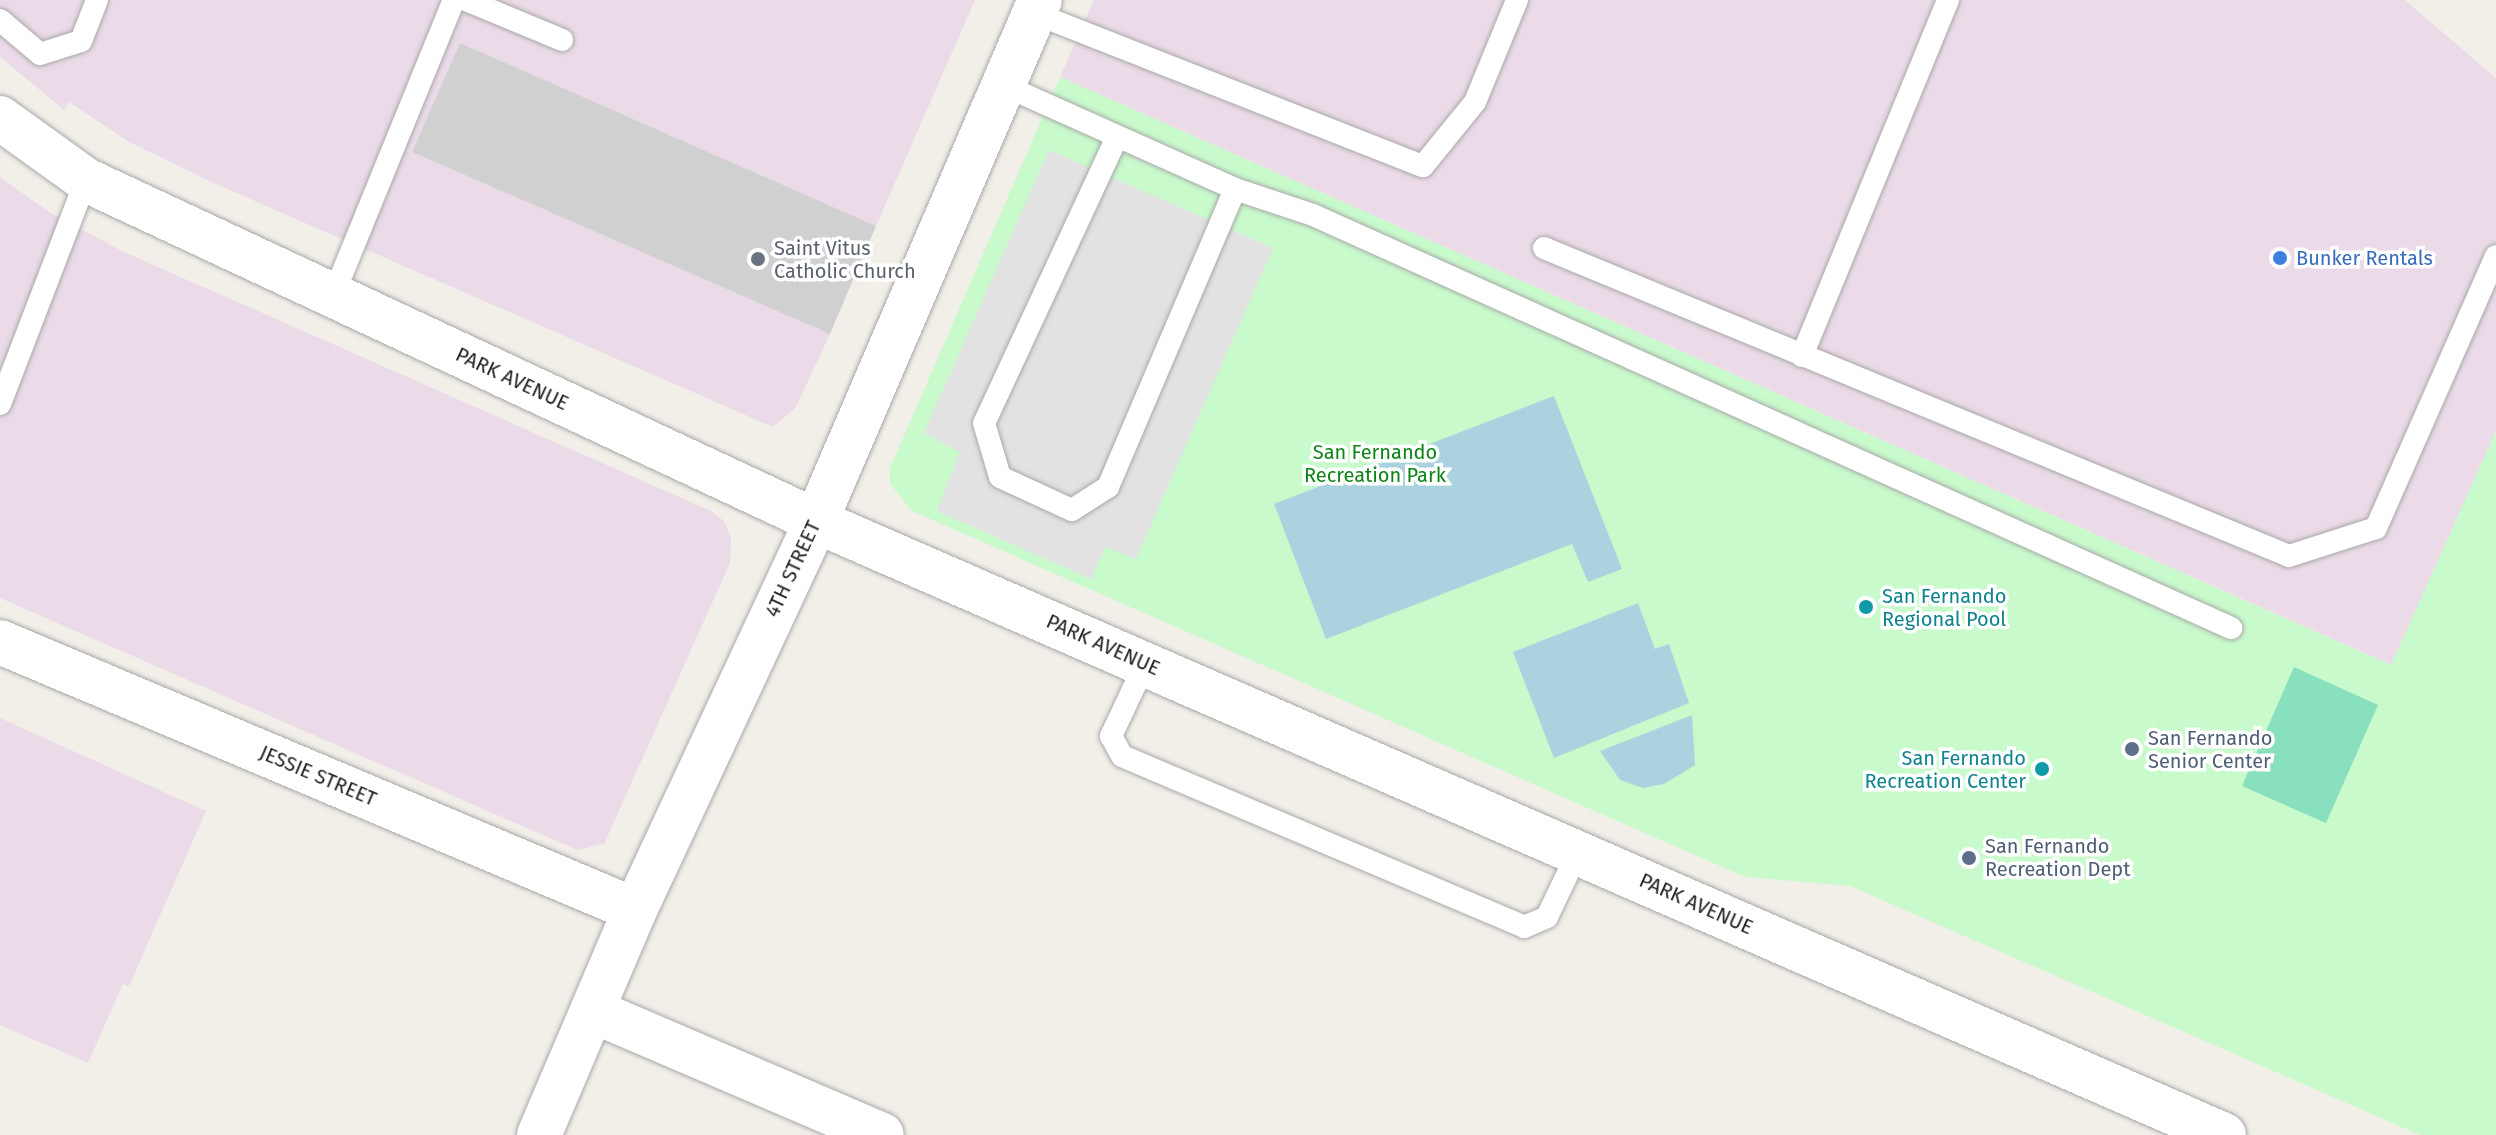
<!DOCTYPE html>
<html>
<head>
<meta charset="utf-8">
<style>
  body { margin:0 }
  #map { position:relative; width:2496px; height:1135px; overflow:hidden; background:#f2efe9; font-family:"Fira Sans",sans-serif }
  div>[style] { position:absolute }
  .industrial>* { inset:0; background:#ebdbe8 }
  .religious>* { inset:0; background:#d0d0d0 }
  .park>* { inset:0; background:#c8facc }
  .pitch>* { inset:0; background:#88e0be }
  .parking>* { inset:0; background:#e2e2e2 }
  .water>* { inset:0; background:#aad3df }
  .roads { filter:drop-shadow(0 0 2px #a9a9a9) drop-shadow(0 0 2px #a9a9a9) }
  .service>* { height:22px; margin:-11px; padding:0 11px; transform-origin:11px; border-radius:11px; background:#fff }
  .minor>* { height:44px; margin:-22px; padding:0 22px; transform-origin:22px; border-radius:22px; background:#fff }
  .tertiary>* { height:44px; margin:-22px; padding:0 22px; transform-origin:22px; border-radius:22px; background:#fff }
  .dots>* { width:22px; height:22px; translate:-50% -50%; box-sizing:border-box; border:4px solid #fff; border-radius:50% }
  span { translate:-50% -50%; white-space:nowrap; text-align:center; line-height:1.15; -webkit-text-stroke:7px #fff; paint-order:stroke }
  .worship-label { font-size:20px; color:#5b616d }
  .left { translate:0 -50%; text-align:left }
  .shop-label { font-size:20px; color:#366cbe }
  .street-label { font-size:20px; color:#222 }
  .park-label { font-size:20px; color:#0c8416 }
  .culture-label { font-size:20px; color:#0d838f }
  .right { translate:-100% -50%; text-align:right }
  .service-label { font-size:20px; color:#4e5e75 }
</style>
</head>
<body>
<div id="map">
  <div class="industrial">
    <i style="clip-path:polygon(0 0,975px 0,876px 226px,460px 44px,412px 152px,830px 334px,796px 407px,773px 427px,218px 185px,129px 142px,69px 102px,64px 110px,0 57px)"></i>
    <i style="clip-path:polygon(1094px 0,2405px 0,2496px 78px,2496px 431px,2392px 665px,1060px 77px)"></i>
    <i style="clip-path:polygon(0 177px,49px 212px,124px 252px,711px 511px,724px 521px,731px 537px,730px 563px,604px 844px,577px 850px,0 598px)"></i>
    <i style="clip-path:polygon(0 718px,206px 811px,129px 986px,123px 984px,88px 1063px,0 1025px)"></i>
  </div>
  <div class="religious">
    <i style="clip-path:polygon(460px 43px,876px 226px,830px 334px,412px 152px)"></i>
  </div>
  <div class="park">
    <i style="clip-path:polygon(1060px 77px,2391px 665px,2496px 431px,2496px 1135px,2420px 1135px,1850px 886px,1745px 877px,912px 511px,890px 484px,890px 468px)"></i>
  </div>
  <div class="pitch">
    <i style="clip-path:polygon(2294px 667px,2378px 705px,2326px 823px,2242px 786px)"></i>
  </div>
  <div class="parking">
    <i style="clip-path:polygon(1049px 150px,1273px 248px,1136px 559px,1106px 547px,1091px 579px,937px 511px,960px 452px,924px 433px)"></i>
  </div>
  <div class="water">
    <i style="clip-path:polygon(1554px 396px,1622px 569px,1588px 582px,1572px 544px,1326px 639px,1274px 504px)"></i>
    <i style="clip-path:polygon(1638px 603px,1655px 649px,1669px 644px,1689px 703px,1554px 758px,1513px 652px)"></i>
    <i style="clip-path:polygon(1692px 715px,1695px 765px,1664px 784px,1643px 788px,1620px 780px,1600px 751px)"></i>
  </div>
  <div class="roads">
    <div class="service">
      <i style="left:466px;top:0;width:104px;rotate:22.6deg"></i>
      <i style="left:1034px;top:13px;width:418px;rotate:21.5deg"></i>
      <i style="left:1423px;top:166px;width:82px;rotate:-50.9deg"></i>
      <i style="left:1475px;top:102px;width:110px;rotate:-67.6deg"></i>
      <i style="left:0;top:20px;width:52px;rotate:40.4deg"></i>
      <i style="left:40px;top:54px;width:43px;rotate:-17.6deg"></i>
      <i style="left:81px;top:41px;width:44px;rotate:-68.7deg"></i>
      <i style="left:1003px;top:85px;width:254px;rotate:24.1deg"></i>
      <i style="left:1235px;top:189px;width:82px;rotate:18.4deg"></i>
      <i style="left:1313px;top:215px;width:1007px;rotate:24.22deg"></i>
      <i style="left:1117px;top:137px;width:315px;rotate:114.9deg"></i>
      <i style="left:984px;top:423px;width:56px;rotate:73.5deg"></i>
      <i style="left:1000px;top:477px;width:79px;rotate:24.6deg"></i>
      <i style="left:1072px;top:510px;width:43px;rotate:-32.6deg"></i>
      <i style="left:1108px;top:487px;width:324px;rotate:-66.9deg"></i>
      <i style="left:1544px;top:248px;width:806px;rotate:22.46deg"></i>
      <i style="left:2289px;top:556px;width:91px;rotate:-17.8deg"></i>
      <i style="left:2376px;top:528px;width:297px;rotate:-66.2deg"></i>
      <i style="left:333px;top:296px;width:320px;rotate:-67.8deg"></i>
      <i style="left:1802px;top:356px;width:385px;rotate:-67.7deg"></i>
      <i style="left:0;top:404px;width:240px;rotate:-69deg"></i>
      <i style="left:1145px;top:664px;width:80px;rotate:115.3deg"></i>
      <i style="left:1111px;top:736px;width:23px;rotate:61deg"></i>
      <i style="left:1122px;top:756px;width:437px;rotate:23deg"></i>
      <i style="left:1524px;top:927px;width:25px;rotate:-23deg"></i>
      <i style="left:1547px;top:917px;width:72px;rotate:-64.5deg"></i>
    </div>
    <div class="minor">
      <i style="left:0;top:118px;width:106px;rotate:35.8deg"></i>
      <i style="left:86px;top:180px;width:806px;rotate:25.04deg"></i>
      <i style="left:816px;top:521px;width:1536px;rotate:23.56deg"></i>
      <i style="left:0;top:642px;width:689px;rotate:22.88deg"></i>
      <i style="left:593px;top:1011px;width:314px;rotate:23.2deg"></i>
    </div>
    <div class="tertiary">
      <i style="left:539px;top:1135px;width:245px;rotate:-66.9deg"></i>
      <i style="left:635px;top:910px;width:429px;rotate:-65deg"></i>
      <i style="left:816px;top:521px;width:567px;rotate:-66.74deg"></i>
    </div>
  </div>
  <div class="dots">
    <i style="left:2280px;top:258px;background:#3f7fe0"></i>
    <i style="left:758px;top:259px;background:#6b7280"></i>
    <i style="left:1866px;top:607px;background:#0f9aa8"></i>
    <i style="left:2132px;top:749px;background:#5c6f8a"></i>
    <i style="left:2042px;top:769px;background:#0f9aa8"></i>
    <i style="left:1969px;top:858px;background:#5c6f8a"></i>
  </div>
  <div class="worship-label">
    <span class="left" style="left:774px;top:260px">Saint Vitus<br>Catholic Church</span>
  </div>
  <div class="shop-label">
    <span class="left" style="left:2296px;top:258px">Bunker Rentals</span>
  </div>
  <div class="street-label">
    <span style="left:512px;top:379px;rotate:25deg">PARK AVENUE</span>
    <span style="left:793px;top:569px;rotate:-65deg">4TH STREET</span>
    <span style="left:1103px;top:645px;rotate:24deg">PARK AVENUE</span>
    <span style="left:318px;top:776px;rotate:23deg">JESSIE STREET</span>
    <span style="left:1696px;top:904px;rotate:24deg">PARK AVENUE</span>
  </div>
  <div class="park-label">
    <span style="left:1375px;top:464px">San Fernando<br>Recreation Park</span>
  </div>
  <div class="culture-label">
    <span class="left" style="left:1882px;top:608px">San Fernando<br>Regional Pool</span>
    <span class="right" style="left:2026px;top:770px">San Fernando<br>Recreation Center</span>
  </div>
  <div class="service-label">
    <span class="left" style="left:2148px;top:750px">San Fernando<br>Senior Center</span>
    <span class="left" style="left:1985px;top:858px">San Fernando<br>Recreation Dept</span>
  </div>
</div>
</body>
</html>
